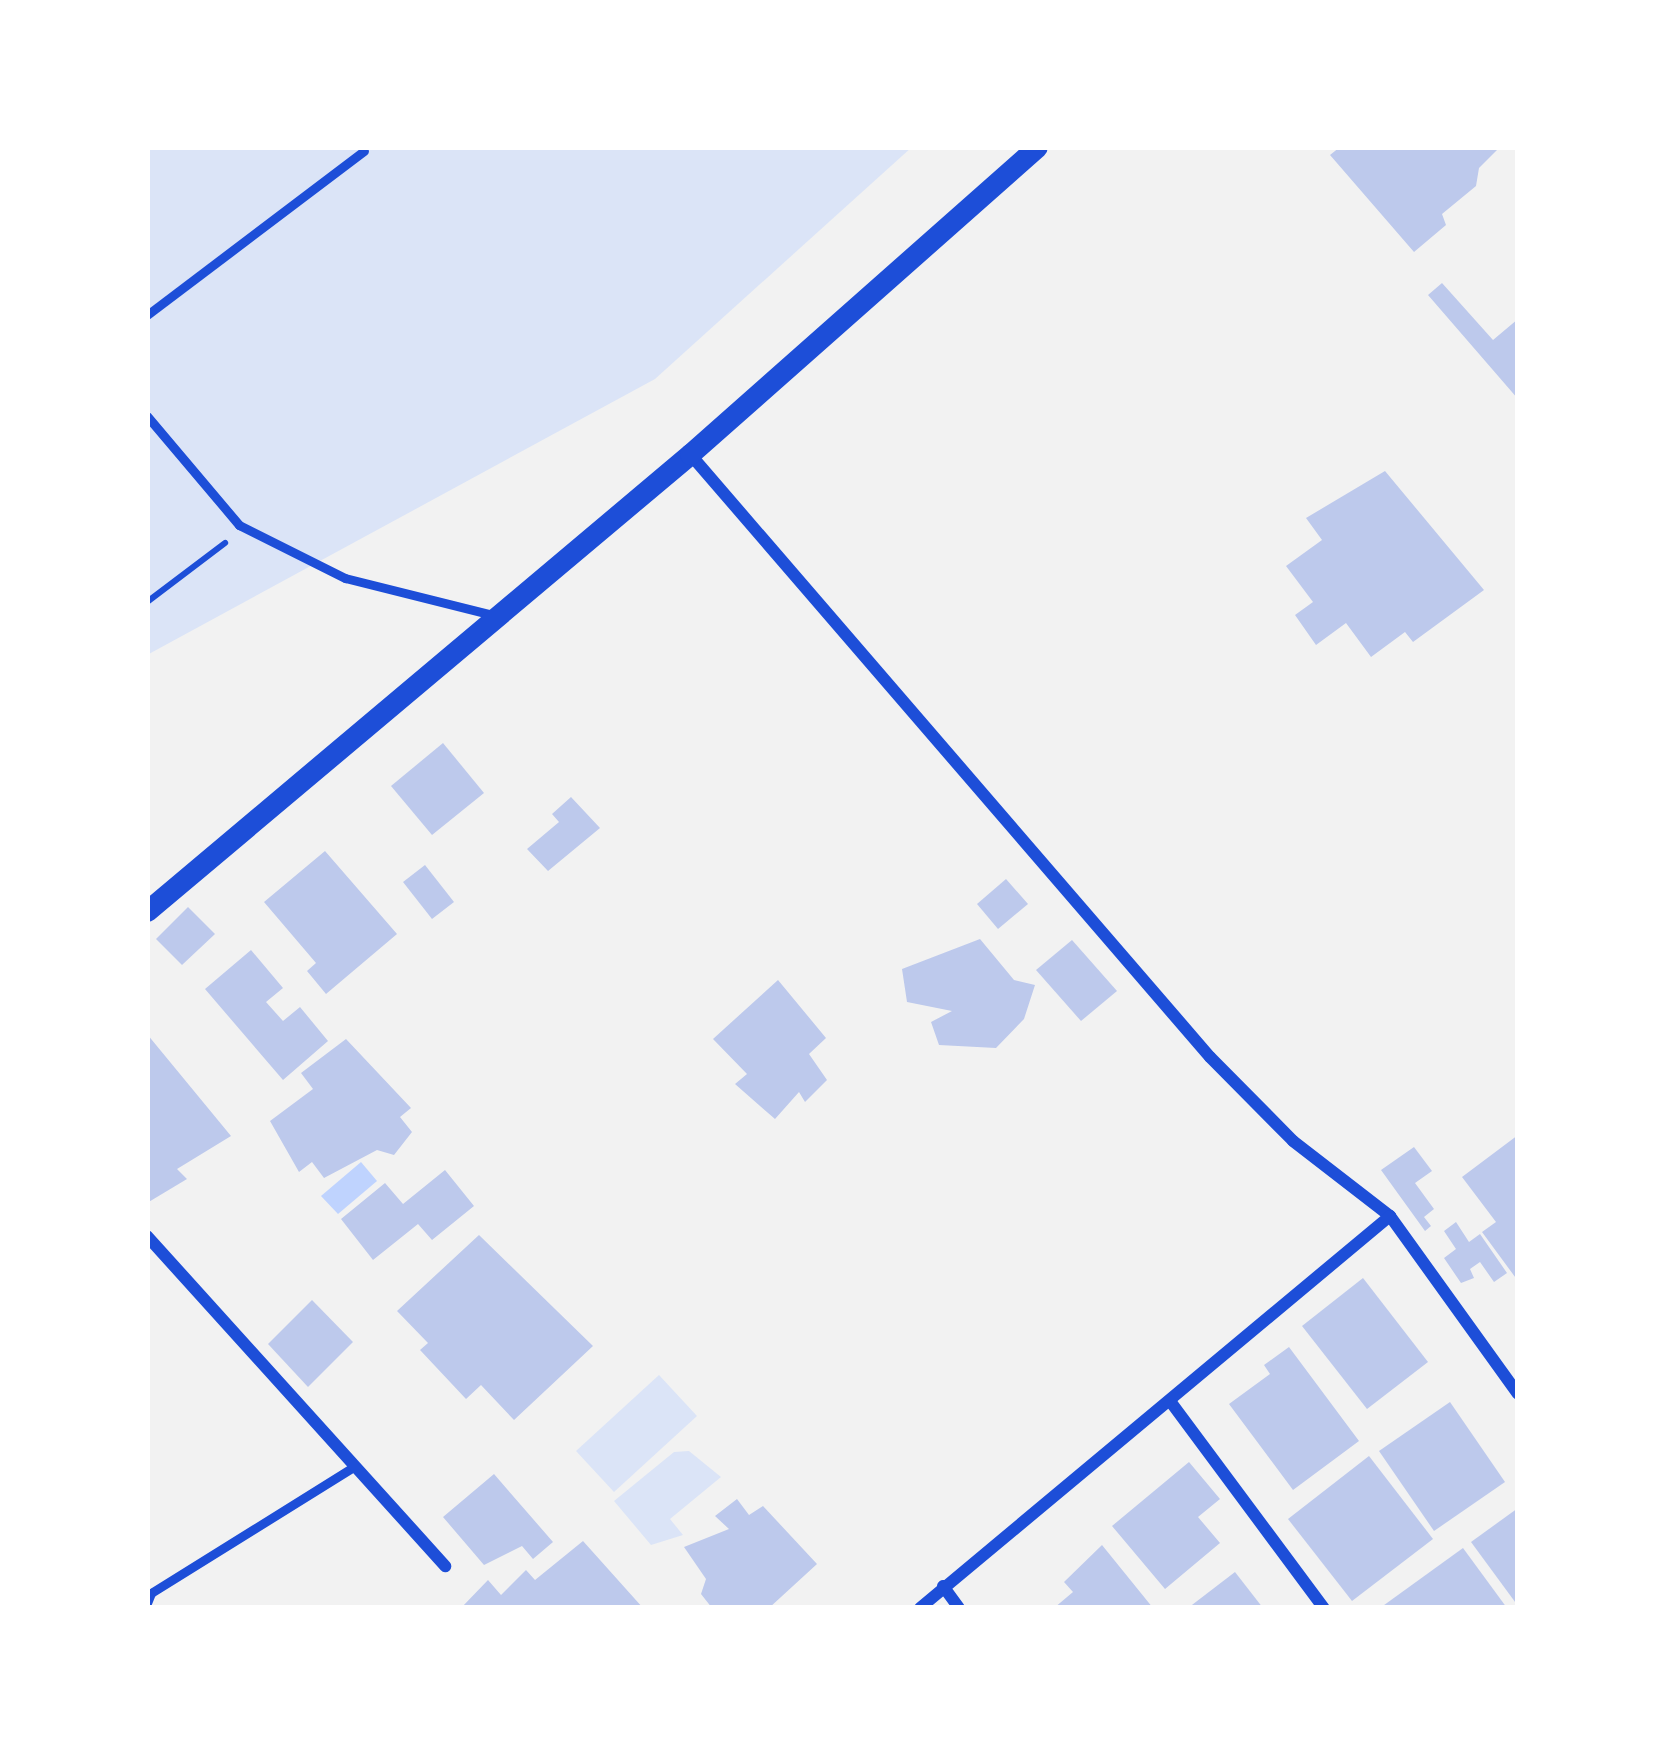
<!DOCTYPE html>
<html>
<head>
<meta charset="utf-8">
<style>
  body { margin:0 }
  #map { position:relative; width:1665px; height:1755px; overflow:hidden; background:#f2f2f2; font-family:"Archivo Narrow",sans-serif }
  div>[style] { position:absolute }
  .green>* { inset:0; background:#dbe4f7 }
  .water>* { inset:0; background:#bfd3fe }
  .building>* { inset:0; background:#bdc9ec }
  .path>* { height:6px; margin:-3px; padding:0 3px; transform-origin:3px; border-radius:3px; background:#1d4ed8 }
  .service>* { height:9px; margin:-4.5px; padding:0 4.5px; transform-origin:4.5px; border-radius:4.5px; background:#1d4ed8 }
  .minor>* { height:12px; margin:-6px; padding:0 6px; transform-origin:6px; border-radius:6px; background:#1d4ed8 }
  .tertiary>* { height:21px; margin:-10.5px; padding:0 10.5px; transform-origin:10.5px; border-radius:10.5px; background:#1d4ed8 }
  span { translate:-50% -50%; white-space:nowrap; text-align:center; line-height:1.15; -webkit-text-stroke:10px #fff; paint-order:stroke }
  .frame { position:absolute; inset:0; border:150px solid #fff; pointer-events:none }
</style>
</head>
<body>
<div id="map">
  <div class="green">
    <i style="clip-path:polygon(147px 147px,912px 147px,655px 379px,147px 655px)"></i>
    <i style="clip-path:polygon(659px 1375px,697px 1416px,614px 1492px,576px 1451px)"></i>
    <i style="clip-path:polygon(689px 1451px,721px 1477px,670px 1519px,683px 1535px,651px 1545px,614px 1501px,674px 1452px)"></i>
  </div>
  <div class="water">
    <i style="clip-path:polygon(361px 1162px,377px 1181px,338px 1214px,321px 1196px)"></i>
  </div>
  <div class="building">
    <i style="clip-path:polygon(1340px 147px,1500px 147px,1479px 168px,1476px 186px,1442px 214px,1446px 225px,1414px 252px,1330px 155px)"></i>
    <i style="clip-path:polygon(1442px 283px,1493px 340px,1518px 319px,1518px 399px,1428px 295px)"></i>
    <i style="clip-path:polygon(1385px 471px,1484px 590px,1413px 642px,1405px 632px,1371px 657px,1346px 623px,1316px 645px,1295px 615px,1313px 602px,1286px 566px,1322px 540px,1306px 518px)"></i>
    <i style="clip-path:polygon(443px 743px,484px 793px,432px 835px,391px 786px)"></i>
    <i style="clip-path:polygon(571px 797px,600px 828px,548px 871px,527px 849px,559px 822px,552px 814px)"></i>
    <i style="clip-path:polygon(325px 851px,397px 934px,326px 994px,307px 971px,316px 963px,264px 902px)"></i>
    <i style="clip-path:polygon(425px 865px,454px 902px,432px 919px,403px 882px)"></i>
    <i style="clip-path:polygon(1006px 879px,1028px 904px,998px 929px,977px 904px)"></i>
    <i style="clip-path:polygon(188px 907px,215px 934px,182px 965px,156px 939px)"></i>
    <i style="clip-path:polygon(980px 939px,1014px 980px,1035px 985px,1024px 1019px,996px 1048px,939px 1045px,931px 1022px,952px 1011px,907px 1002px,902px 969px)"></i>
    <i style="clip-path:polygon(1072px 940px,1117px 991px,1081px 1021px,1036px 970px)"></i>
    <i style="clip-path:polygon(251px 950px,283px 988px,266px 1002px,283px 1021px,300px 1007px,328px 1041px,283px 1080px,205px 989px)"></i>
    <i style="clip-path:polygon(778px 980px,826px 1038px,809px 1054px,827px 1080px,805px 1102px,799px 1092px,775px 1119px,735px 1084px,747px 1074px,713px 1039px)"></i>
    <i style="clip-path:polygon(147px 1034px,231px 1136px,177px 1169px,187px 1179px,147px 1203px)"></i>
    <i style="clip-path:polygon(346px 1039px,411px 1108px,400px 1117px,412px 1132px,394px 1155px,377px 1150px,324px 1178px,312px 1162px,299px 1172px,270px 1121px,313px 1089px,301px 1073px)"></i>
    <i style="clip-path:polygon(1518px 1135px,1518px 1281px,1482px 1232px,1496px 1222px,1462px 1177px)"></i>
    <i style="clip-path:polygon(1414px 1147px,1432px 1171px,1415px 1183px,1434px 1209px,1424px 1217px,1431px 1226px,1425px 1231px,1381px 1170px)"></i>
    <i style="clip-path:polygon(445px 1170px,474px 1206px,432px 1240px,418px 1224px,373px 1260px,341px 1219px,385px 1183px,403px 1204px)"></i>
    <i style="clip-path:polygon(1456px 1222px,1469px 1242px,1480px 1234px,1507px 1273px,1494px 1282px,1480px 1262px,1470px 1269px,1474px 1278px,1461px 1283px,1444px 1258px,1456px 1249px,1444px 1231px)"></i>
    <i style="clip-path:polygon(479px 1235px,593px 1346px,514px 1420px,481px 1385px,466px 1399px,420px 1350px,428px 1343px,397px 1311px)"></i>
    <i style="clip-path:polygon(1363px 1278px,1428px 1362px,1367px 1409px,1302px 1326px)"></i>
    <i style="clip-path:polygon(312px 1300px,353px 1342px,308px 1387px,268px 1344px)"></i>
    <i style="clip-path:polygon(1289px 1347px,1359px 1441px,1293px 1490px,1229px 1404px,1270px 1374px,1264px 1365px)"></i>
    <i style="clip-path:polygon(1450px 1402px,1505px 1482px,1434px 1531px,1379px 1451px)"></i>
    <i style="clip-path:polygon(1369px 1456px,1433px 1539px,1352px 1601px,1288px 1519px)"></i>
    <i style="clip-path:polygon(1189px 1462px,1220px 1499px,1198px 1517px,1220px 1543px,1165px 1589px,1112px 1526px)"></i>
    <i style="clip-path:polygon(494px 1474px,553px 1542px,533px 1559px,522px 1546px,484px 1565px,443px 1517px)"></i>
    <i style="clip-path:polygon(737px 1499px,749px 1515px,763px 1506px,817px 1564px,769px 1608px,712px 1608px,701px 1594px,706px 1579px,684px 1547px,729px 1529px,715px 1516px)"></i>
    <i style="clip-path:polygon(1518px 1508px,1518px 1606px,1471px 1542px)"></i>
    <i style="clip-path:polygon(583px 1541px,643px 1608px,461px 1608px,488px 1580px,501px 1595px,526px 1570px,535px 1580px)"></i>
    <i style="clip-path:polygon(1102px 1545px,1153px 1608px,1054px 1608px,1073px 1592px,1064px 1582px)"></i>
    <i style="clip-path:polygon(1463px 1548px,1507px 1608px,1380px 1608px)"></i>
    <i style="clip-path:polygon(1235px 1572px,1263px 1608px,1188px 1608px)"></i>
  </div>
  <div class="path">
    <i style="left:147px;top:602px;width:98px;rotate:-37.1deg"></i>
  </div>
  <div class="service">
    <i style="left:147px;top:315px;width:272px;rotate:-37.1deg"></i>
    <i style="left:147px;top:416px;width:143px;rotate:49.8deg"></i>
    <i style="left:239px;top:525px;width:119px;rotate:26.6deg"></i>
    <i style="left:345px;top:578px;width:153px;rotate:14deg"></i>
    <i style="left:147px;top:1603px;width:11px;rotate:-68deg"></i>
    <i style="left:151px;top:1593px;width:240px;rotate:-31.9deg"></i>
  </div>
  <div class="minor">
    <i style="left:690px;top:454px;width:796px;rotate:49.23deg"></i>
    <i style="left:1210px;top:1057px;width:118px;rotate:45.3deg"></i>
    <i style="left:1293px;top:1141px;width:123px;rotate:37.7deg"></i>
    <i style="left:1390px;top:1216px;width:219px;rotate:54.3deg"></i>
    <i style="left:147px;top:1236px;width:445px;rotate:47.9deg"></i>
    <i style="left:1170px;top:1401px;width:258px;rotate:53.4deg"></i>
    <i style="left:943px;top:1586px;width:27px;rotate:54deg"></i>
    <i style="left:920px;top:1608px;width:612px;rotate:-39.83deg"></i>
  </div>
  <div class="tertiary">
    <i style="left:147px;top:911px;width:710px;rotate:-40.08deg"></i>
    <i style="left:690px;top:454px;width:463px;rotate:-41.5deg"></i>
  </div>
  <div class="frame"></div>
</div>
</body>
</html>
